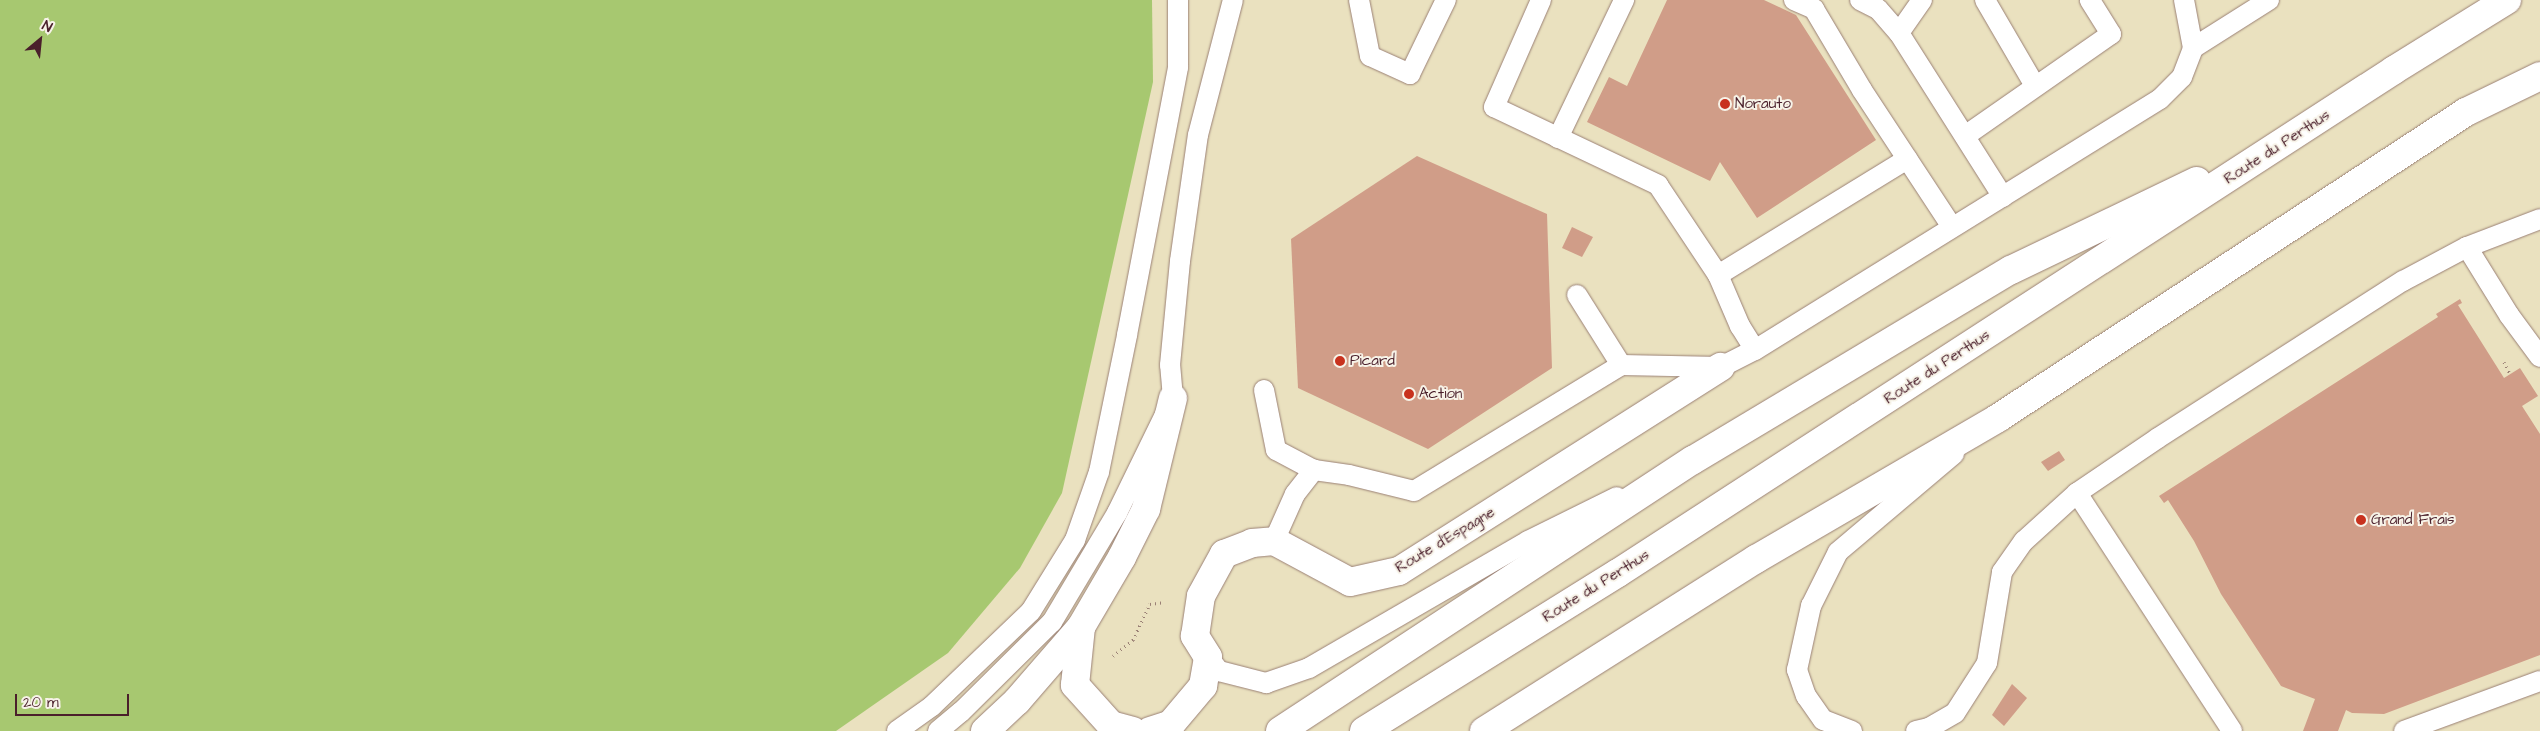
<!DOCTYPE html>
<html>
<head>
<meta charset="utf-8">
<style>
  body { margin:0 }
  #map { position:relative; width:2540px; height:731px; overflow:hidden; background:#eae1bf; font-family:"Architects Daughter",sans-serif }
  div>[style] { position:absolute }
  .green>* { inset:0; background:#a7c870 }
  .building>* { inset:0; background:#d09d88 }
  .path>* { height:3px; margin-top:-1.5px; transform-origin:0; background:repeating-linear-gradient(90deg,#9a8075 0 1px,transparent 0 5px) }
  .roads { filter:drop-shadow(0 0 1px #9a8075) drop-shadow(0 0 1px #9a8075) }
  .lane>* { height:20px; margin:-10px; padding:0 10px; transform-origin:10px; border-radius:10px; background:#fff }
  .street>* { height:28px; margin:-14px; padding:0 14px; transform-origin:14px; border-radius:14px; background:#fff }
  .primary>* { height:28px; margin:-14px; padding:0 14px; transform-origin:14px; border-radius:14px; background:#fff }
  .dots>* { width:14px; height:14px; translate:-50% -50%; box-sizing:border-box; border:2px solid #f7f3e8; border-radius:50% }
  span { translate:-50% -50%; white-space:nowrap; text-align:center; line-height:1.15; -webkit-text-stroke:4px #f7f3e8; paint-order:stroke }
  .poi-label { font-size:15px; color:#4a1f2b }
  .left { translate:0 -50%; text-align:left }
  .street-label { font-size:15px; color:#4a1f2b }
  .north { position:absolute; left:15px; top:15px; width:50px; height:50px; -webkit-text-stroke:4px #f7f3e8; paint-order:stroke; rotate:28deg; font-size:14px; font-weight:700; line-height:20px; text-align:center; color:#4a1f2b }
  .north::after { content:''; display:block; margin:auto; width:18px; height:22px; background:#4a1f2b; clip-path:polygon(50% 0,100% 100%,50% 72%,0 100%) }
  .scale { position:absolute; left:15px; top:694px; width:114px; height:22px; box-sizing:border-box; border:2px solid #4a1f2b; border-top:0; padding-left:6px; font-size:15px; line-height:18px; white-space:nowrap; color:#4a1f2b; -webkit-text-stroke:4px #f7f3e8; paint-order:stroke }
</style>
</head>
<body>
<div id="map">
  <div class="green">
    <i style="clip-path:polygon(0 0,1152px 0,1153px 82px,1062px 493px,1020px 568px,948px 653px,836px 731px,0 731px)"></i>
  </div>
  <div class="building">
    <i style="clip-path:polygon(1667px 0,1764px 0,1796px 15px,1876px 140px,1757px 218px,1720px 162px,1710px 181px,1587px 122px,1609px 77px,1627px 86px)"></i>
    <i style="clip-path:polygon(1417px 156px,1547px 214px,1552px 368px,1428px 449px,1298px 388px,1291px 239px)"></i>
    <i style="clip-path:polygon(1572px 227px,1593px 237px,1582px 257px,1562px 248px)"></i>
    <i style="clip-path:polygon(2460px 299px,2462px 303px,2458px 305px,2504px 378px,2520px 368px,2538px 396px,2522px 406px,2540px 434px,2540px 655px,2384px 714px,2352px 713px,2346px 710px,2338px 731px,2303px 731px,2315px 699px,2281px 686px,2221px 594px,2194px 541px,2168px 500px,2164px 503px,2159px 496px,2438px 317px,2436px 314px)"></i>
    <i style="clip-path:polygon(2059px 451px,2065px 460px,2048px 471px,2041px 462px)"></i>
    <i style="clip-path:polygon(2012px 684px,2027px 698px,2004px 726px,1992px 715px)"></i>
  </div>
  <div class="path">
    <i style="left:2504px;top:362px;width:13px;rotate:63deg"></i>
    <i style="left:1113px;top:656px;width:26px;rotate:-39deg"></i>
    <i style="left:1133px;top:640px;width:40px;rotate:-65deg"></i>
    <i style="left:1150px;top:604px;width:15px;rotate:-8deg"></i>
  </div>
  <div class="roads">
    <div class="lane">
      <i style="left:1359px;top:0;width:57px;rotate:78.9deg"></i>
      <i style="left:1370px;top:56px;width:44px;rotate:24.2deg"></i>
      <i style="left:1410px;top:74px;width:82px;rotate:-64.1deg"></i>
      <i style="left:1541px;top:0;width:117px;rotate:113.7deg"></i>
      <i style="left:1494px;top:107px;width:182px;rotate:25.4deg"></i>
      <i style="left:1658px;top:185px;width:108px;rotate:56.3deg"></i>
      <i style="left:1718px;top:275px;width:56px;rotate:66.7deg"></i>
      <i style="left:1740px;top:326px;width:28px;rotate:58deg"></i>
      <i style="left:1794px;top:0;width:22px;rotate:24deg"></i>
      <i style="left:1814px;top:9px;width:94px;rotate:59.3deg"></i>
      <i style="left:1862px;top:90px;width:164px;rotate:56.7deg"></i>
      <i style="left:1860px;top:0;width:20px;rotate:27deg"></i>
      <i style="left:1878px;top:9px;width:32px;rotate:49deg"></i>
      <i style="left:1922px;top:0;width:40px;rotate:124.9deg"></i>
      <i style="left:1899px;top:33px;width:194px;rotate:57.6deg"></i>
      <i style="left:1985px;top:0;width:99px;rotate:59.8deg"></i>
      <i style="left:2193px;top:48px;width:90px;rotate:-32.3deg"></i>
      <i style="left:1965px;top:136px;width:178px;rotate:-34.9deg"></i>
      <i style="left:2111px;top:34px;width:40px;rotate:-122deg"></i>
      <i style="left:1558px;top:138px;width:153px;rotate:-64.4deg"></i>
      <i style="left:2467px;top:247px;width:78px;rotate:-21deg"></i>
      <i style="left:1718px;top:275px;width:222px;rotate:-31.5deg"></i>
      <i style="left:1577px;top:295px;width:83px;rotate:57.8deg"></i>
      <i style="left:1264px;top:390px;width:61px;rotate:78.7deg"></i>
      <i style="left:1276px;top:450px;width:43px;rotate:27.8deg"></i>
      <i style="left:2077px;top:493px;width:284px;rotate:56.9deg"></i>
      <i style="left:1274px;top:541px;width:51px;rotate:-65.9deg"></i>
      <i style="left:1295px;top:494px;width:31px;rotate:-52deg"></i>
      <i style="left:1314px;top:470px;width:35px;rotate:8deg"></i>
      <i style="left:1349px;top:475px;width:67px;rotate:13.8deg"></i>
      <i style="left:1414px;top:491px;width:242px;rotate:-31.3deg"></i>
      <i style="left:1621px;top:365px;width:100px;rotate:1.1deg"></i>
      <i style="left:1721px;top:367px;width:38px;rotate:-27deg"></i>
      <i style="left:1755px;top:350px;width:476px;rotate:-31.8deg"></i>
      <i style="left:2160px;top:99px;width:31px;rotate:-45deg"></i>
      <i style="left:2182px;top:77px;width:31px;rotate:-69deg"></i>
      <i style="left:2193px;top:48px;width:49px;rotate:-100.6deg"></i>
      <i style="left:1208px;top:657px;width:18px;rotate:52deg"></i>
      <i style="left:1219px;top:671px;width:49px;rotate:14.3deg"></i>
      <i style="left:1266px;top:683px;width:46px;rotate:-19.2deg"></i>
      <i style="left:1309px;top:668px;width:253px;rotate:-30.1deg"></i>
      <i style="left:1528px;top:541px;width:99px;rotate:-26.3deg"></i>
      <i style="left:897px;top:731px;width:43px;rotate:-35.5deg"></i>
      <i style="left:932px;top:706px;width:137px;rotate:-43.8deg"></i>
      <i style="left:1031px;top:611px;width:84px;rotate:-58.2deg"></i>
      <i style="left:1075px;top:540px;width:72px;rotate:-70.6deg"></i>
      <i style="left:1099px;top:472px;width:140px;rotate:-78.4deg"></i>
      <i style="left:1127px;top:335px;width:273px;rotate:-79.2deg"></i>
      <i style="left:1178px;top:67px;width:67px;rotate:-90deg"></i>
      <i style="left:938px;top:731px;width:30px;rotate:-40deg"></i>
      <i style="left:961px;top:712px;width:128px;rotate:-44.7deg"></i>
      <i style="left:1052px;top:622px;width:127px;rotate:-59.2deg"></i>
      <i style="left:1117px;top:513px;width:128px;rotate:-64deg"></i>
      <i style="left:1173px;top:398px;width:33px;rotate:-95deg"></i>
      <i style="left:1170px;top:365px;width:104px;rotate:-84.5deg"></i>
      <i style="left:1180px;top:261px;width:127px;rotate:-81.9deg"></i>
      <i style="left:1198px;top:135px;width:139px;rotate:-75.5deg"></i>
      <i style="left:1852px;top:731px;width:31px;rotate:-159deg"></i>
      <i style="left:1823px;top:720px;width:29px;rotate:-125deg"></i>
      <i style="left:1806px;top:696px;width:28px;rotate:-109deg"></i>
      <i style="left:1797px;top:670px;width:66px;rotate:-77.7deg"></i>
      <i style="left:1811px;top:606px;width:60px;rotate:-63.4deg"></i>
      <i style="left:1838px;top:552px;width:152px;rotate:-40.2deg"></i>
      <i style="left:1916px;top:731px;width:13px;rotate:-13deg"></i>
      <i style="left:1929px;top:728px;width:30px;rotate:-30deg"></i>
      <i style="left:1955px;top:713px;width:59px;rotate:-57.4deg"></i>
      <i style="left:1987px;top:663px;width:92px;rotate:-80.6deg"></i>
      <i style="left:2002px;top:572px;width:38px;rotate:-55deg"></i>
      <i style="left:2024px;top:541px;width:72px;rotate:-42.2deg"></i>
      <i style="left:2077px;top:493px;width:98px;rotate:-34.2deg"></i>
      <i style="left:2158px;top:438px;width:291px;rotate:-32.7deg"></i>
      <i style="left:2403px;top:281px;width:72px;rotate:-28deg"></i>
      <i style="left:2467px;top:247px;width:80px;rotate:58.3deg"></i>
      <i style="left:2509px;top:315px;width:52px;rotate:53.6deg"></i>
      <i style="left:2404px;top:731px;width:145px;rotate:-20.2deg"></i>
    </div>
    <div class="street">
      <i style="left:1133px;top:731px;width:23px;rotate:-165deg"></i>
      <i style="left:1111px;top:725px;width:54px;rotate:-132deg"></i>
      <i style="left:1075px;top:685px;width:58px;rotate:-84.1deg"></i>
      <i style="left:1081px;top:627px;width:81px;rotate:-59.6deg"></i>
      <i style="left:1122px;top:557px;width:54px;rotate:-63.4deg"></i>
      <i style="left:1146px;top:509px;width:114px;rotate:-76.3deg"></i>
      <i style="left:1150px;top:731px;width:22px;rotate:-18deg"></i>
      <i style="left:1171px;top:724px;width:50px;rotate:-49.9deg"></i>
      <i style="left:1203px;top:686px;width:29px;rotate:-80deg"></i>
      <i style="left:1208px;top:657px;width:25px;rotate:-122deg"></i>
      <i style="left:1195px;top:636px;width:40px;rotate:-81.5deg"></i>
      <i style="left:1201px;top:596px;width:48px;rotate:-61.3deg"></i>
      <i style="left:1224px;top:554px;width:30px;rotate:-21deg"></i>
      <i style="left:1252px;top:543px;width:22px;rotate:-5deg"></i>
      <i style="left:1274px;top:541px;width:86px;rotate:28.3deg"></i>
      <i style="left:1350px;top:582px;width:50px;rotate:-12.7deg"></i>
      <i style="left:1399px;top:571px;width:381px;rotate:-32.4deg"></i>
    </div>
    <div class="primary">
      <i style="left:985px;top:731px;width:44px;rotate:-43.2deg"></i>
      <i style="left:1017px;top:701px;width:98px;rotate:-49.1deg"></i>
      <i style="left:1280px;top:731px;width:494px;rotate:-33.3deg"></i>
      <i style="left:1693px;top:460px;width:370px;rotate:-30.9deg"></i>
      <i style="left:2011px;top:270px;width:206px;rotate:-25.6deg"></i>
      <i style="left:1364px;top:731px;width:299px;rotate:-31.9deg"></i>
      <i style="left:1618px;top:573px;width:925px;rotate:-32.95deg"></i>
      <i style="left:2394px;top:70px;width:133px;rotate:-31.8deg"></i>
      <i style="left:1484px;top:731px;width:322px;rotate:-32.3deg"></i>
      <i style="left:1756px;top:559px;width:280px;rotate:-30.2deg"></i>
      <i style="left:1998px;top:418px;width:559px;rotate:-33.18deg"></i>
      <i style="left:2466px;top:112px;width:82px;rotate:-25.9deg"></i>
    </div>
  </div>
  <div class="dots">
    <i style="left:1725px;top:104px;background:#c8321e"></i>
    <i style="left:1340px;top:361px;background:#c8321e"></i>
    <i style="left:1409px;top:394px;background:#c8321e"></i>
    <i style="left:2361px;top:520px;background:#c8321e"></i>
  </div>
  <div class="poi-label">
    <span class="left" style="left:1735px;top:104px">Norauto</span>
    <span class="left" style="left:1350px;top:361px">Picard</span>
    <span class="left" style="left:1419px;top:394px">Action</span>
    <span class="left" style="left:2371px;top:520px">Grand Frais</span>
  </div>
  <div class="street-label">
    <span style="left:2277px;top:147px;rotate:-33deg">Route du Perthus</span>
    <span style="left:1937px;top:367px;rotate:-33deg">Route du Perthus</span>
    <span style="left:1445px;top:540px;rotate:-31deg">Route d'Espagne</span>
    <span style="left:1596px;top:586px;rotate:-32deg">Route du Perthus</span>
  </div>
  <div class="north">N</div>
  <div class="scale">20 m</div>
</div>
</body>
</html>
